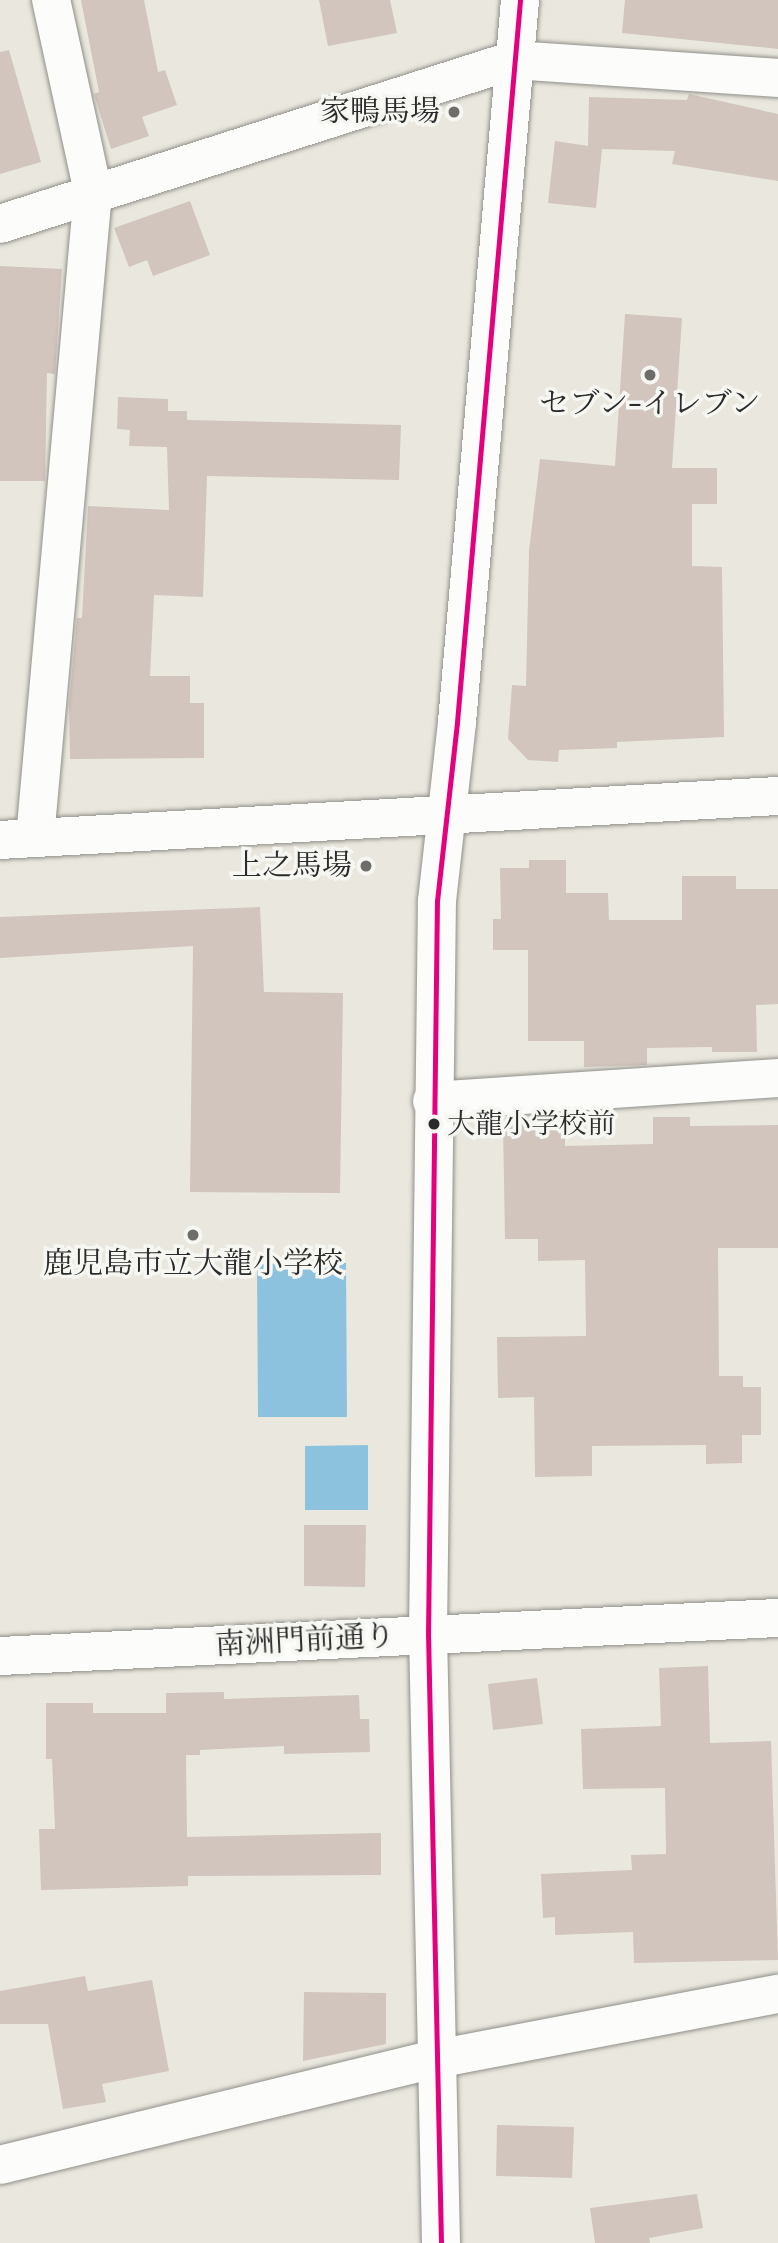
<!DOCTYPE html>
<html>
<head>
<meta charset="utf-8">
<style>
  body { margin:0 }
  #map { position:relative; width:778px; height:2243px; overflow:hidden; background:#eae8de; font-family:Cardo,"Noto Serif JP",serif }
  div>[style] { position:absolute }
  .water>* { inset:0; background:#8cc2dd }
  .building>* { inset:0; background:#d1c5be }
  .roads { filter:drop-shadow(0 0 2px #908f8a) drop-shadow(0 0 2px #908f8a) }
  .minor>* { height:38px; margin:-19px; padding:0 19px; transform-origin:19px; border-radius:19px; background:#fcfcfa }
  .bus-1>* { height:5px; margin:-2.5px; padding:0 2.5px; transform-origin:2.5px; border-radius:2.5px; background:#e5007d }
  .dots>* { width:19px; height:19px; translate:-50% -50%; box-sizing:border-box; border:4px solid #f6f6f2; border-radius:50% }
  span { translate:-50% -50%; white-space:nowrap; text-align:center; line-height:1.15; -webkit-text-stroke:7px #f6f6f2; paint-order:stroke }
  .bus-label { font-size:28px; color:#2b2b2b }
  .left { translate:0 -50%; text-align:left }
  .poi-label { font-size:30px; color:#2b2b2b }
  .right { translate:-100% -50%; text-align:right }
  .street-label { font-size:30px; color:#2b2b2b }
</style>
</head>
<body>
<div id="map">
  <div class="water">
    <i style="clip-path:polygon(346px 1263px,347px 1417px,258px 1417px,257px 1264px)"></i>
    <i style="clip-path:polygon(368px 1445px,368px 1510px,305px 1510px,305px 1446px)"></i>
  </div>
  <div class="building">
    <i style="clip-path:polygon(81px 0,144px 0,158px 72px,165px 70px,177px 105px,142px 117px,149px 136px,111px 149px,94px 94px,99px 92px)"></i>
    <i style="clip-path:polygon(319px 0,390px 0,397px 33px,328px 46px)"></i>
    <i style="clip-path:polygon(625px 0,778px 0,778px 49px,622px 33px)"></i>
    <i style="clip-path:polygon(9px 50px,41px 162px,0 174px,0 52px)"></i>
    <i style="clip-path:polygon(689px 94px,778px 114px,778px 181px,672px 164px,675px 151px,602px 149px,596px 208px,548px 203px,555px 141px,588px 146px,589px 97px,687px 100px)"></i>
    <i style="clip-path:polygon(190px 201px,210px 255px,153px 276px,147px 260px,129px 267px,114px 228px)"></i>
    <i style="clip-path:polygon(0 266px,62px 269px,55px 374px,47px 373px,45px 481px,0 481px)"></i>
    <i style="clip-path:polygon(625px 314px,682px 318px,672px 468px,717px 468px,717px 504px,692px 504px,692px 566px,722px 567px,724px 737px,617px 742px,617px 748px,559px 750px,558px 762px,528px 760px,508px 739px,512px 685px,526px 686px,529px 551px,540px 459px,615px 466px)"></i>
    <i style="clip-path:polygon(118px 397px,168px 399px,168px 411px,187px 411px,187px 420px,401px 425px,399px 480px,207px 476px,203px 597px,154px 595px,150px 676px,190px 676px,190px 703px,204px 703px,204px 758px,70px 759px,69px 704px,77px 618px,82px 618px,88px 506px,169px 510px,167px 447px,129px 446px,130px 430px,117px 429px)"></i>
    <i style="clip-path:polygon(529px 860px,566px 860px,566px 893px,608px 893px,609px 920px,682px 920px,682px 876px,736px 876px,736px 889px,778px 889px,778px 1004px,756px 1005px,757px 1052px,712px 1052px,712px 1047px,647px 1048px,647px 1065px,584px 1067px,584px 1041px,528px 1041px,528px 950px,493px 950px,493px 919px,501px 919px,500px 868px,529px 868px)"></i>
    <i style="clip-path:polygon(260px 907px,264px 992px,343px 993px,340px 1193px,190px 1192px,193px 946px,0 958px,0 917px)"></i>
    <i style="clip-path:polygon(653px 1117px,690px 1117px,690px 1126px,778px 1125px,778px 1248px,718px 1248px,719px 1376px,743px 1376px,743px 1387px,761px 1387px,761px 1435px,742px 1435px,742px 1463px,706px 1464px,706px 1445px,592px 1446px,592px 1476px,535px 1477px,534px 1397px,498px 1398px,497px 1337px,586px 1336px,585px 1260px,538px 1261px,538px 1239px,505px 1239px,503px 1124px,565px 1124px,565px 1146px,653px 1144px)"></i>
    <i style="clip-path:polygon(304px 1525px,366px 1525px,365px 1587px,304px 1586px)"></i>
    <i style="clip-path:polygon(708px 1666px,710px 1743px,771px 1741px,778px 1960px,634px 1963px,633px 1932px,555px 1935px,555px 1917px,543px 1918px,541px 1874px,632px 1870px,631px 1855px,666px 1854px,665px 1788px,583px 1789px,581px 1729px,661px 1726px,659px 1668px)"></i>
    <i style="clip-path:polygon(537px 1678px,543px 1724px,493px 1730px,488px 1684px)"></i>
    <i style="clip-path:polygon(224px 1692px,224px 1699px,359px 1695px,360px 1719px,369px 1719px,370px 1752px,284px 1754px,284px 1746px,200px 1750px,200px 1755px,186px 1755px,187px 1837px,381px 1833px,381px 1875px,188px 1876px,188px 1886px,41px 1890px,39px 1829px,55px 1829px,52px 1759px,46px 1759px,46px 1703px,93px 1703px,93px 1713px,166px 1713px,166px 1693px)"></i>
    <i style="clip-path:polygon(85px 1976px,88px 1991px,152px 1980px,169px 2071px,102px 2084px,106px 2102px,63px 2109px,48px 2024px,0 2024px,0 1991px)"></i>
    <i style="clip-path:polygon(304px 1992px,386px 1993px,386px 2044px,303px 2061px)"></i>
    <i style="clip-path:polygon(497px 2125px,574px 2127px,572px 2178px,496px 2176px)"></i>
    <i style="clip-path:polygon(697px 2194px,703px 2228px,649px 2238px,650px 2243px,595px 2243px,590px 2208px)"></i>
  </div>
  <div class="roads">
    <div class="minor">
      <i style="left:0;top:224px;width:540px;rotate:-17.7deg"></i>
      <i style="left:514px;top:60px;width:265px;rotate:3.9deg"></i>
      <i style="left:35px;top:838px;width:649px;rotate:-84.87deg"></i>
      <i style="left:93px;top:192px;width:197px;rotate:-102.3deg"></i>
      <i style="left:0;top:840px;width:779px;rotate:-3.24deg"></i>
      <i style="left:432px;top:1101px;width:347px;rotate:-3.8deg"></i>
      <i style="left:0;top:1656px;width:779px;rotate:-2.8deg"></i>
      <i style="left:0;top:2165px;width:449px;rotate:-13.7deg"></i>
      <i style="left:436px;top:2059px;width:348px;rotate:-10.8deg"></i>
      <i style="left:441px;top:2243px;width:608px;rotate:-91.22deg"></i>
      <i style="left:428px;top:1635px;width:734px;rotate:-89.3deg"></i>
      <i style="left:437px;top:901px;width:180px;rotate:-83.6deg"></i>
      <i style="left:457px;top:722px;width:725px;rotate:-85.01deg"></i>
    </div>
  </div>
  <div class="bus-1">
    <i style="left:441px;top:2243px;width:608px;rotate:-91.22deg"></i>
    <i style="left:428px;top:1635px;width:734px;rotate:-89.3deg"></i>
    <i style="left:437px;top:901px;width:180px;rotate:-83.6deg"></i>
    <i style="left:457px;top:722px;width:725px;rotate:-85.01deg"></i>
  </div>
  <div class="dots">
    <i style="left:454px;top:112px;background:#6e6d6a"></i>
    <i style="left:650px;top:375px;background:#6e6d6a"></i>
    <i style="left:366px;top:866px;background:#6e6d6a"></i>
    <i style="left:434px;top:1124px;background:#2b2b2b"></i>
    <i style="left:193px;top:1235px;background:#6e6d6a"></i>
  </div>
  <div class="bus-label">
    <span class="left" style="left:447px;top:1124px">大龍小学校前</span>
  </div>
  <div class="poi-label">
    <span class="right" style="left:440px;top:112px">家鴨馬場</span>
    <span style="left:650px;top:404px">セブン-イレブン</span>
    <span class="right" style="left:352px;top:866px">上之馬場</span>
    <span style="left:193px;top:1264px">鹿児島市立大龍小学校</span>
  </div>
  <div class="street-label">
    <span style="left:305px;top:1641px;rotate:-3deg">南洲門前通り</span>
  </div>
</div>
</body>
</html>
